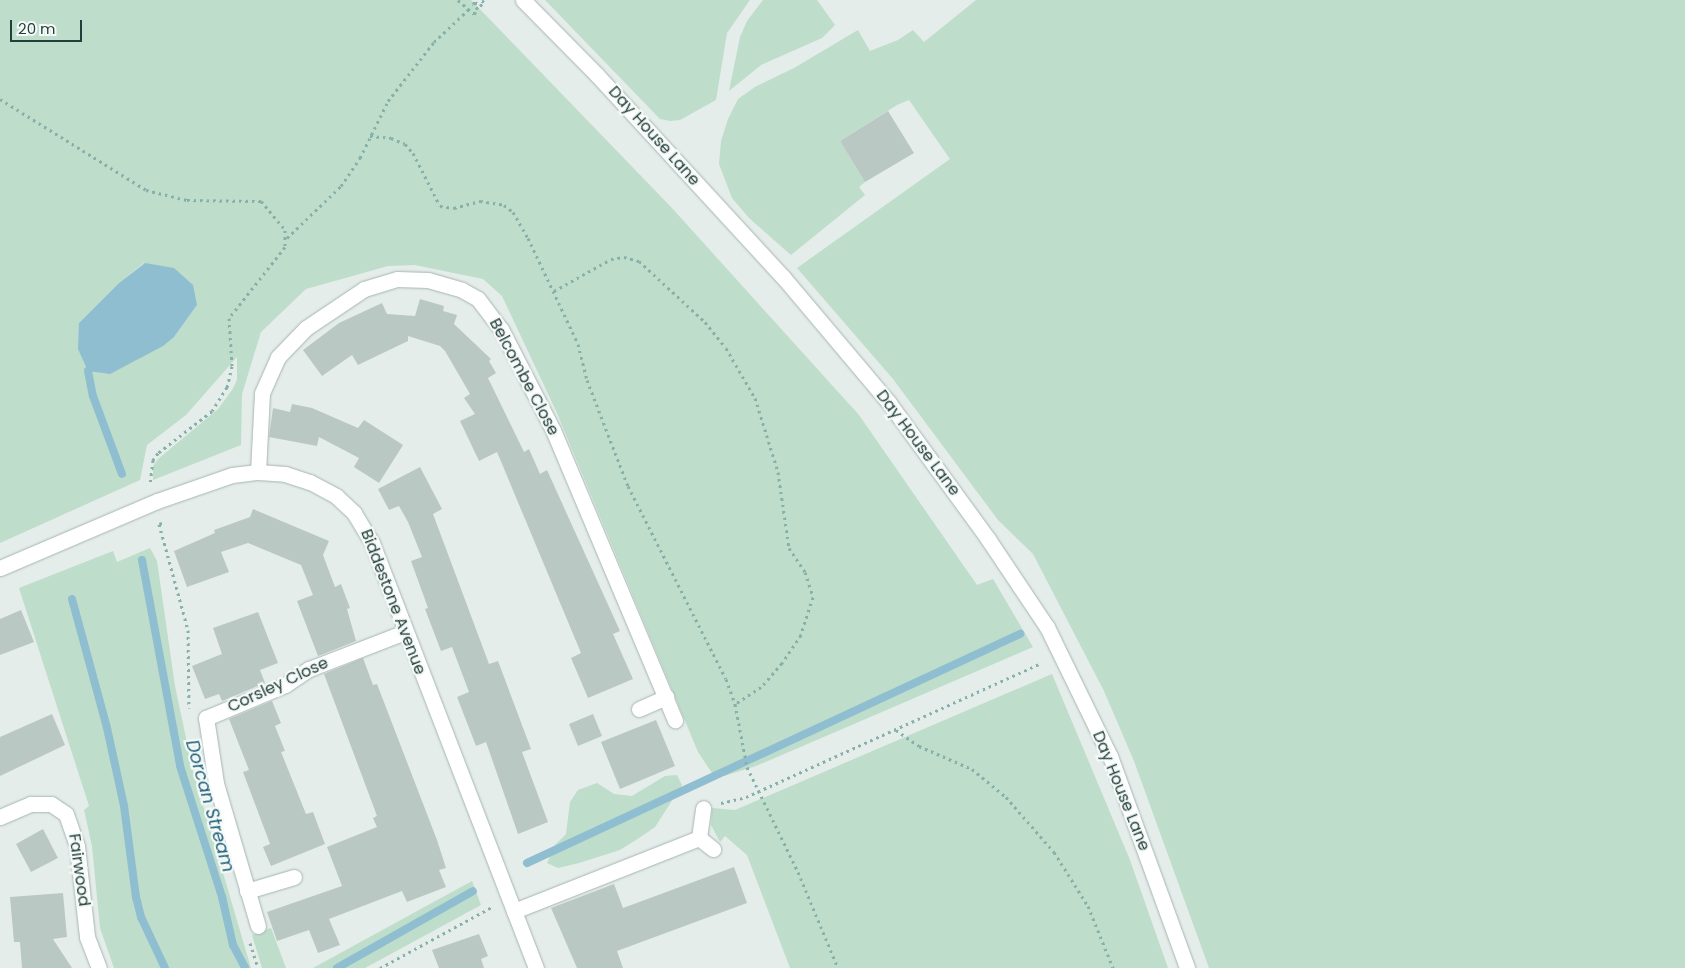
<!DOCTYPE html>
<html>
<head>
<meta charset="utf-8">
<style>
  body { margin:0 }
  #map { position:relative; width:1685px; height:968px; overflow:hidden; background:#e4edea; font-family:Poppins,sans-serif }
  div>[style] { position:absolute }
  .green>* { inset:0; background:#beddcb }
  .water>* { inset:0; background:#8fbed0 }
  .stream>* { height:8px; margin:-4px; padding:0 4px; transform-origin:4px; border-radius:4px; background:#8fbed0 }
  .building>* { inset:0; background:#bac8c4 }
  .path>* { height:3px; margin-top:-1.5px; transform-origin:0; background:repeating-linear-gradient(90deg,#86b0a8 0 2.5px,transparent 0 6.5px) }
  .roads { filter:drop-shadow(0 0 1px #a7b5b2) drop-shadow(0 0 1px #a7b5b2) }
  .minor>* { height:15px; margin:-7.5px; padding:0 7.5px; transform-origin:7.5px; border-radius:7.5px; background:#fff }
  span { translate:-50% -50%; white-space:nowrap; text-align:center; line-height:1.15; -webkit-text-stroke:4.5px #f5faf8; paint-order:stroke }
  .street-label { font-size:16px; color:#243f3b }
  .water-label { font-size:18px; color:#205f79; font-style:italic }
  .scale { position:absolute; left:10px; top:20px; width:72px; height:22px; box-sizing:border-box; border:2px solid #243f3b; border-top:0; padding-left:6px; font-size:15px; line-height:18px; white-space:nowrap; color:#243f3b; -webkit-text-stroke:4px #f5faf8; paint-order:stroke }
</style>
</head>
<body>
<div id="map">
  <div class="green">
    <i style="clip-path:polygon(evenodd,0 0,471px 0,671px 207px,859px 415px,977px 585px,993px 579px,1033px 647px,756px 766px,724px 776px,712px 773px,698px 752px,557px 413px,502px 296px,483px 279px,415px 265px,388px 266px,306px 289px,261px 332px,242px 394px,241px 445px,153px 480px,153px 466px,158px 459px,218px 409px,232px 390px,237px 380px,237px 357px,186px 415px,147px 445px,140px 480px,0 543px,0 0,144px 263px,197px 305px,174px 337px,79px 323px,119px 283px,144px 263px)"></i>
    <i style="clip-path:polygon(545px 0,750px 0,727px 33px,716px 100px,680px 120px,670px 121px,660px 119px)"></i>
    <i style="clip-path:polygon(763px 0,817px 0,835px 25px,822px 38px,761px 65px,729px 91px,740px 37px,747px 21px)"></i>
    <i style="clip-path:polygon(976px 0,1685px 0,1685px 968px,1209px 968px,1134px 761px,1104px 691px,1033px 554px,998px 520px,893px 379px,797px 268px,950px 159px,909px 100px,897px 105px,840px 141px,865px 182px,859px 187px,865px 195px,791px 255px,749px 218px,732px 198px,719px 164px,721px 141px,728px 119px,738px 99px,755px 87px,794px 68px,858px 30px,870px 51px,898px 40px,913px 30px,924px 42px)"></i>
    <i style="clip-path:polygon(150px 548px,157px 561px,175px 686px,193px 771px,251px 968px,114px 968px,100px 928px,92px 846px,84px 810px,89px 806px,19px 588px,113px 551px,117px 562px)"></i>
    <i style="clip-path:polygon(1052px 674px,1130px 860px,1168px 968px,790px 968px,747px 855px,725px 836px,720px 842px,711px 825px,712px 808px,735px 810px)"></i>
    <i style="clip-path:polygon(677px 775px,682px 785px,655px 827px,639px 838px,620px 850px,579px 863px,558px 868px,547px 863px,556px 844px,566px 834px,570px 802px,578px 790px,597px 783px,614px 794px,632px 796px,665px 776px)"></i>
    <i style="clip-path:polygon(472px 881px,481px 905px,365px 968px,313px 968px)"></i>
    <i style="clip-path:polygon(271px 928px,286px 968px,262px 968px,252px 935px)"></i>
  </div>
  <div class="water">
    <i style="clip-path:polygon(145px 263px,174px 268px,193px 285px,197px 305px,174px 337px,163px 346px,110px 374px,88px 371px,78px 349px,79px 323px,119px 283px)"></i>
  </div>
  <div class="stream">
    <i style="left:88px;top:371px;width:25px;rotate:79deg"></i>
    <i style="left:93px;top:396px;width:83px;rotate:69.6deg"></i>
    <i style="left:142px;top:560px;width:209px;rotate:79.5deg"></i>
    <i style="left:180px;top:766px;width:138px;rotate:72.2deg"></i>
    <i style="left:222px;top:897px;width:49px;rotate:77.1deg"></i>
    <i style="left:233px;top:945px;width:26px;rotate:62deg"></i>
    <i style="left:72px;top:599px;width:134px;rotate:74.8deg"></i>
    <i style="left:107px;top:728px;width:80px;rotate:77.7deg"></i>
    <i style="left:124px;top:806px;width:92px;rotate:82.5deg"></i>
    <i style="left:136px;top:897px;width:21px;rotate:76deg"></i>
    <i style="left:141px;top:917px;width:56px;rotate:64.8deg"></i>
    <i style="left:527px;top:863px;width:544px;rotate:-24.92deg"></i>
    <i style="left:337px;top:968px;width:156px;rotate:-29.5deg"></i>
  </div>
  <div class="building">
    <i style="clip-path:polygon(888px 111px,914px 153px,865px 182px,840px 141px)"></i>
    <i style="clip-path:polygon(420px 299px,444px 306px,443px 311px,457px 315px,454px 324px,491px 359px,489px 361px,496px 373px,488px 378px,524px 452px,529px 449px,540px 474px,547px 470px,620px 631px,613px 634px,633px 679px,588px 698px,571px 658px,581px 653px,497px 452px,479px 461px,460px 421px,475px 414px,464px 398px,470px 394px,445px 351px,440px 346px,408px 336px,408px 341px,358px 365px,352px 355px,322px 376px,303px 350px,339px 323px,382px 303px,387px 314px,415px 316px)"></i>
    <i style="clip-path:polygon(292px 404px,312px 408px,358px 428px,364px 420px,403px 445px,379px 483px,354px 467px,359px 458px,319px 437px,317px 446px,269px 437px,273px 408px,290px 412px)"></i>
    <i style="clip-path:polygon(420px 467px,442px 509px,433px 514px,489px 664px,498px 661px,531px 749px,522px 752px,548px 822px,518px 834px,486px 742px,476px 746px,457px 697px,469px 692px,452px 647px,441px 651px,425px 609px,428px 608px,411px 561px,422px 557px,408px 522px,399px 506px,389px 510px,378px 489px)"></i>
    <i style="clip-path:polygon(253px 509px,329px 541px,323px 555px,335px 587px,341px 584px,350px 608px,347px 609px,356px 641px,318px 656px,297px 601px,313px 595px,301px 565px,248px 543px,221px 552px,229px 572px,187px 587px,174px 551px,215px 533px,214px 530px,250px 517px)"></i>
    <i style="clip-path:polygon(21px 610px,34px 642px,0 655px,0 619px)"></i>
    <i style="clip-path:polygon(258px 612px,278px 663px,260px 670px,265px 683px,222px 701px,219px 694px,205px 699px,192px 666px,222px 654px,213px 628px)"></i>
    <i style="clip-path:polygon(363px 658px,373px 685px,377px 684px,437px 840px,446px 868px,439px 870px,446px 887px,407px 902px,402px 891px,329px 919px,340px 945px,318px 953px,309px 930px,277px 941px,267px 912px,342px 886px,327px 847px,377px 827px,373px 818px,377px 816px,324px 674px)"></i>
    <i style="clip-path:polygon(272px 701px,281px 723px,275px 726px,285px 751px,281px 752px,306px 814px,313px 812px,325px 844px,271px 866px,263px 847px,270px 844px,243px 772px,249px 770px,229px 719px)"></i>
    <i style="clip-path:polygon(52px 714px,65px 745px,0 776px,0 737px)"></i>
    <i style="clip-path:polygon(593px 714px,602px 736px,578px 746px,569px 724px)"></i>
    <i style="clip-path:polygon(656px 720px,675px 766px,620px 789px,601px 742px)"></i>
    <i style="clip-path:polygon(43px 829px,58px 858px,31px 872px,16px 844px)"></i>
    <i style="clip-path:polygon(734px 867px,747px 903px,617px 951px,623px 968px,577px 968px,551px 908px,614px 884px,623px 908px)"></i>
    <i style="clip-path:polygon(63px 893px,67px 937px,53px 939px,72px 968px,22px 968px,20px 942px,14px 942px,10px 897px)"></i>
    <i style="clip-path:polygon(479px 934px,488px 956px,481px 959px,484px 968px,439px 968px,432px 950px)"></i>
  </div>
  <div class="path">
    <i style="left:458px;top:0;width:21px;rotate:41deg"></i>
    <i style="left:474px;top:14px;width:6px;rotate:-51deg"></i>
    <i style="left:478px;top:9px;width:7px;rotate:-135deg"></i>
    <i style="left:473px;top:4px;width:3px;rotate:-45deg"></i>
    <i style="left:475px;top:2px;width:6px;rotate:39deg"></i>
    <i style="left:480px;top:6px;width:6px;rotate:-45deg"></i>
    <i style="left:484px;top:2px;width:4px;rotate:-146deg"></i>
    <i style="left:0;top:99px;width:172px;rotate:31.9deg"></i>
    <i style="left:146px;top:190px;width:42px;rotate:13.7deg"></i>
    <i style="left:187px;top:200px;width:74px;rotate:0.8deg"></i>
    <i style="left:261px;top:201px;width:38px;rotate:50deg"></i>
    <i style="left:285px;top:230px;width:17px;rotate:90deg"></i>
    <i style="left:285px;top:247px;width:90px;rotate:128.3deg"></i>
    <i style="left:229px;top:318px;width:48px;rotate:86.4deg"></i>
    <i style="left:232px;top:366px;width:22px;rotate:103deg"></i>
    <i style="left:227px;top:387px;width:28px;rotate:122deg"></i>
    <i style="left:212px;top:411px;width:68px;rotate:142.1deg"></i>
    <i style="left:158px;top:453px;width:9px;rotate:126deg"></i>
    <i style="left:153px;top:460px;width:24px;rotate:97deg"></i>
    <i style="left:370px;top:136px;width:21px;rotate:5deg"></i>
    <i style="left:391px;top:138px;width:15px;rotate:23deg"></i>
    <i style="left:405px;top:144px;width:12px;rotate:48deg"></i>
    <i style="left:413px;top:153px;width:59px;rotate:63deg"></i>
    <i style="left:440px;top:206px;width:14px;rotate:8deg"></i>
    <i style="left:454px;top:208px;width:27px;rotate:-15deg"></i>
    <i style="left:480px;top:201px;width:24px;rotate:9deg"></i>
    <i style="left:504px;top:205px;width:11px;rotate:38deg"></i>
    <i style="left:513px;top:212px;width:30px;rotate:60deg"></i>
    <i style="left:528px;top:238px;width:117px;rotate:64.7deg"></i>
    <i style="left:578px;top:344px;width:37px;rotate:76deg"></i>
    <i style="left:587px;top:380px;width:114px;rotate:68.9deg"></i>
    <i style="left:628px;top:486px;width:216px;rotate:63.1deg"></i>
    <i style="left:726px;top:679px;width:27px;rotate:70deg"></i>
    <i style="left:735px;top:704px;width:64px;rotate:79.2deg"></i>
    <i style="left:747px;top:767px;width:117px;rotate:64.1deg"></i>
    <i style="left:798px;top:872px;width:104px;rotate:67.4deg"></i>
    <i style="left:287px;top:238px;width:75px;rotate:-43.9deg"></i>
    <i style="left:341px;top:186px;width:34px;rotate:-56deg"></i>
    <i style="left:360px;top:158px;width:64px;rotate:-63.8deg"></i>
    <i style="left:388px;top:101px;width:75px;rotate:-52.1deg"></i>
    <i style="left:434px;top:42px;width:48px;rotate:-43.3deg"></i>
    <i style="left:554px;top:291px;width:65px;rotate:-29.3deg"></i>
    <i style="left:611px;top:259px;width:13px;rotate:-9deg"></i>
    <i style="left:624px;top:257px;width:16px;rotate:15deg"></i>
    <i style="left:639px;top:261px;width:90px;rotate:42.7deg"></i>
    <i style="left:705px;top:322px;width:33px;rotate:51deg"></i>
    <i style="left:726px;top:348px;width:58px;rotate:59.9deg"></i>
    <i style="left:755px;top:398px;width:77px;rotate:72.7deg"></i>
    <i style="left:778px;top:472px;width:77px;rotate:81.8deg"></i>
    <i style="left:789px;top:548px;width:29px;rotate:56deg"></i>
    <i style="left:805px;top:572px;width:26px;rotate:72deg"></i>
    <i style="left:813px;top:597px;width:40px;rotate:108deg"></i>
    <i style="left:801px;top:635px;width:34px;rotate:124deg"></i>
    <i style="left:782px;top:663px;width:32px;rotate:131deg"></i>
    <i style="left:761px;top:687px;width:31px;rotate:147deg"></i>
    <i style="left:162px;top:523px;width:3px;rotate:162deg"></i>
    <i style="left:159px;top:524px;width:110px;rotate:74.7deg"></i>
    <i style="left:188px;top:630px;width:78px;rotate:89.3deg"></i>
    <i style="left:896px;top:730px;width:28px;rotate:35deg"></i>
    <i style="left:919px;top:746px;width:58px;rotate:23.5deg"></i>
    <i style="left:972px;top:769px;width:44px;rotate:39.5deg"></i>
    <i style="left:1006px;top:797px;width:73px;rotate:48.9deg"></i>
    <i style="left:1054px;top:852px;width:64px;rotate:57.8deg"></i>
    <i style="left:1088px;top:906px;width:67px;rotate:68deg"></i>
    <i style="left:721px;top:803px;width:26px;rotate:-13deg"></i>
    <i style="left:746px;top:797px;width:325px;rotate:-24.4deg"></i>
    <i style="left:250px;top:943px;width:26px;rotate:72deg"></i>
    <i style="left:380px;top:968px;width:128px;rotate:-28.6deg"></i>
  </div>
  <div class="roads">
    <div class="minor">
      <i style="left:523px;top:0;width:105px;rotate:45.4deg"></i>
      <i style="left:597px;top:75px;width:275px;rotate:47.4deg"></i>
      <i style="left:783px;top:277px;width:165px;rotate:49.9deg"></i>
      <i style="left:889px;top:403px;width:168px;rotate:53.9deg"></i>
      <i style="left:988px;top:539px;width:106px;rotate:56.2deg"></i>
      <i style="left:1047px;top:627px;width:144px;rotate:64deg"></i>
      <i style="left:1110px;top:756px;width:226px;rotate:70deg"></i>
      <i style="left:258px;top:472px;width:79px;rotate:-87.1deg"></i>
      <i style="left:262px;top:393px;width:39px;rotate:-66deg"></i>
      <i style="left:278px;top:357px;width:40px;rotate:-46deg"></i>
      <i style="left:306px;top:328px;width:70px;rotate:-33.9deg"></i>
      <i style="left:364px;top:289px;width:34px;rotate:-17deg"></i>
      <i style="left:397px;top:279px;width:31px;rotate:2deg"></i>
      <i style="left:428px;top:280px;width:35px;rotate:16deg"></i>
      <i style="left:462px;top:290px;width:18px;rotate:29deg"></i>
      <i style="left:478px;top:299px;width:38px;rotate:53deg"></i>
      <i style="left:501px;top:329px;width:114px;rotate:62.8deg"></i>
      <i style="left:553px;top:430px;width:315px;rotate:67.2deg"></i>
      <i style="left:0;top:568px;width:171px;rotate:-23.1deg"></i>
      <i style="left:157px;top:501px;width:79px;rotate:-19.1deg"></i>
      <i style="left:232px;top:475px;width:26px;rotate:-7deg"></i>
      <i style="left:258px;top:472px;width:27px;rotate:4deg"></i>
      <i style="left:285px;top:474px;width:26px;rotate:18deg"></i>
      <i style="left:310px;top:482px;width:30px;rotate:28deg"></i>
      <i style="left:336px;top:496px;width:25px;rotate:43deg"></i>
      <i style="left:354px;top:513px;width:35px;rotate:59deg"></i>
      <i style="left:372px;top:543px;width:456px;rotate:68.9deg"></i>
      <i style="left:639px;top:709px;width:30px;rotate:-24deg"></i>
      <i style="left:0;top:817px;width:34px;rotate:-23deg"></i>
      <i style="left:31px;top:804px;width:20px"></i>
      <i style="left:51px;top:804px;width:18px;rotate:34deg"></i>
      <i style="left:66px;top:814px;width:34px;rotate:71deg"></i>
      <i style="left:77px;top:846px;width:92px;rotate:83.7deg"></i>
      <i style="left:87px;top:937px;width:33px;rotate:69deg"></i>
      <i style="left:699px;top:838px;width:30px;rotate:-82deg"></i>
      <i style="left:699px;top:838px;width:18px;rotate:38deg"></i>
      <i style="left:247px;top:891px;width:49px;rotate:-16.6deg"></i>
      <i style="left:514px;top:911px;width:199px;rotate:-21.5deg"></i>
      <i style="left:258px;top:926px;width:149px;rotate:-106.4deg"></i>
      <i style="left:216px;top:783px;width:66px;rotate:-98.7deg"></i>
      <i style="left:206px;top:718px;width:86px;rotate:-22.7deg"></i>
      <i style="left:285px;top:685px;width:29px;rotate:-34deg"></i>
      <i style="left:309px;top:669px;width:103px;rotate:-21.1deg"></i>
    </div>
  </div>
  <div class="street-label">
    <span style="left:654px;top:136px;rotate:48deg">Day House Lane</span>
    <span style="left:524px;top:377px;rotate:62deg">Belcombe Close</span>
    <span style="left:918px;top:443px;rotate:53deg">Day House Lane</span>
    <span style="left:393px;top:602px;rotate:69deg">Biddestone Avenue</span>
    <span style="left:278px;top:685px;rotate:-25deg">Corsley Close</span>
    <span style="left:1121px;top:791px;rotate:68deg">Day House Lane</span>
    <span style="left:79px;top:870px;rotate:82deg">Fairwood</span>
  </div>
  <div class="water-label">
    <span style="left:210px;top:806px;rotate:74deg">Dorcan Stream</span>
  </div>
  <div class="scale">20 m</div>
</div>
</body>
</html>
